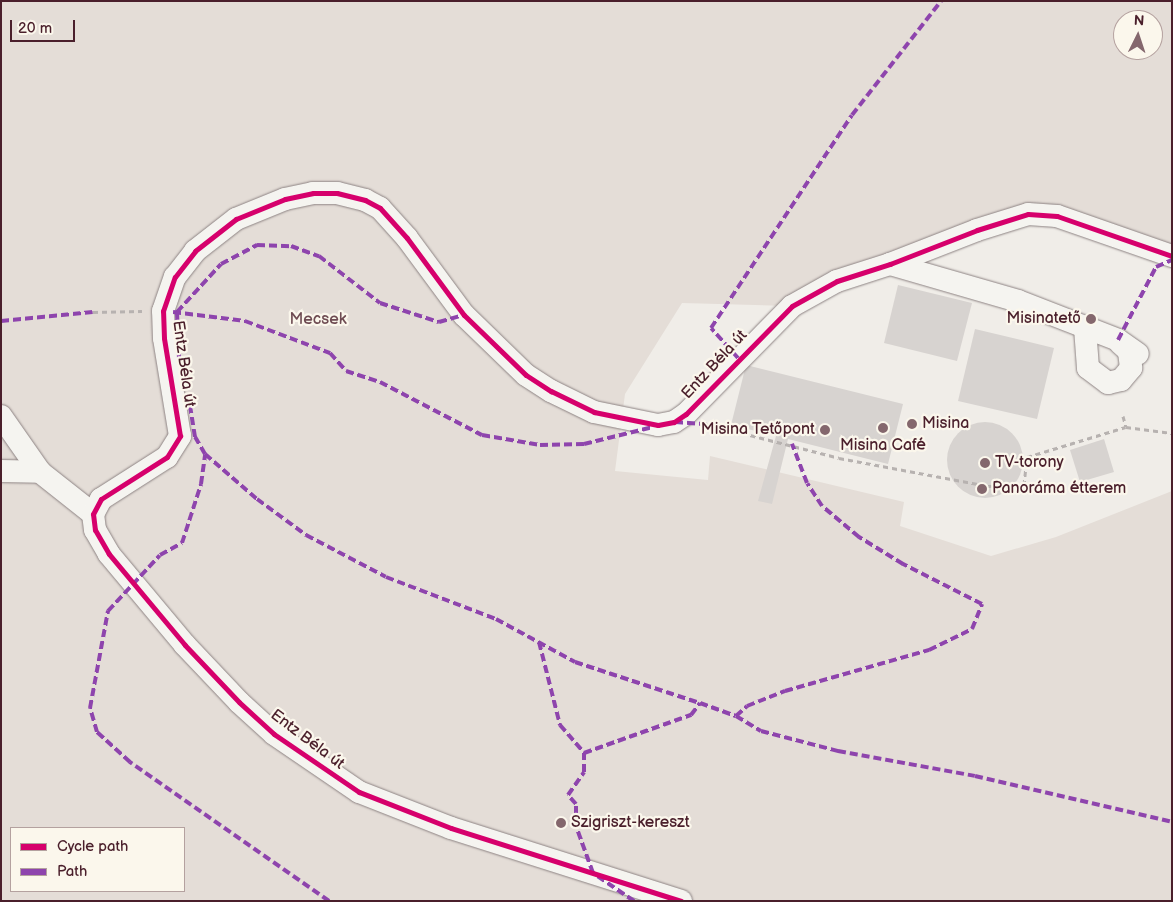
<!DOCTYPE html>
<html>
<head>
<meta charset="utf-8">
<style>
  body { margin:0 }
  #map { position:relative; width:1173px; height:902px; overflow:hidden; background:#f0ede8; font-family:"Balsamiq Sans",sans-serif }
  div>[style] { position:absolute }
  .green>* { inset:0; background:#e4ddd7 }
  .building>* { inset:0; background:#d7d3d0 }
  .round { border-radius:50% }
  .path>* { height:3px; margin-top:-1.5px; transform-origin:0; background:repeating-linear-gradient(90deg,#b7b2b0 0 5px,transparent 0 9px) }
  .roads { filter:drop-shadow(0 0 1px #8d8383) drop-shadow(0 0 1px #8d8383) }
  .minor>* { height:22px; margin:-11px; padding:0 11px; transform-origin:11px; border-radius:11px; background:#f5f4f0 }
  .quiet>* { height:4px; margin-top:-2px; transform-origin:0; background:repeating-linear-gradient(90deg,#8e44ad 0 8px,transparent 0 12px) }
  .cycleway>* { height:5px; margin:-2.5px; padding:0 2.5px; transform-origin:2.5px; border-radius:2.5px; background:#d6006c }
  .dots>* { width:14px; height:14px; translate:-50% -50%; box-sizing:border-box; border:2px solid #fbf7ec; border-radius:50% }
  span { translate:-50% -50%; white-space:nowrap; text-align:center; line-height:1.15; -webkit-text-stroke:4.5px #fbf7ec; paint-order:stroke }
  .poi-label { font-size:16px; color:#4a1f2b }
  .right { translate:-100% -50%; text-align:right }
  .left { translate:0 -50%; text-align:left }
  .park-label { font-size:16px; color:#6e4b52 }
  .street-label { font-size:16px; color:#4a1f2b }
  .frame { position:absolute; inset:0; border:2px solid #4a1f2b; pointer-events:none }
  .legend { position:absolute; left:10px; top:827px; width:175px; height:65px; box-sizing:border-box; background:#fbf7ec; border:1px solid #b4a19f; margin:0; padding:6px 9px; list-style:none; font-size:15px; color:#4a1f2b }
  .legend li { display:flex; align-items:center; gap:10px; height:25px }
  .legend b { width:25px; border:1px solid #b4a19f }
  .north { position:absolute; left:1113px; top:10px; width:50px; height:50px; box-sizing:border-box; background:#fbf7ec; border:1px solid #b4a19f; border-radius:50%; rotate:4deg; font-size:14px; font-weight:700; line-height:20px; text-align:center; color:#4a1f2b }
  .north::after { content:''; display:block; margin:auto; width:18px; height:22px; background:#84676d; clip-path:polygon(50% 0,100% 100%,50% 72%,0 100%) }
  .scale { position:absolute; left:10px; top:20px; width:65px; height:22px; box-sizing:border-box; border:2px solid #4a1f2b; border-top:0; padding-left:6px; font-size:15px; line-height:18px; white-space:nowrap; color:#4a1f2b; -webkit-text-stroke:4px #fbf7ec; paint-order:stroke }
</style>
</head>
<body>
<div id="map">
  <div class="green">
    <i style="clip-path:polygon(evenodd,1px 1px,1172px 1px,1172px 256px,1028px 214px,792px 306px,682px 303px,625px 394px,615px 471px,708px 480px,710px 456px,904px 502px,900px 526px,991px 556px,1056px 537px,1172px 491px,1172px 901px,1px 901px,1px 1px,1123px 20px,1153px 20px,1153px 50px,1123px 50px,1123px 20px,1px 1px,11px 828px,184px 828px,184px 891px,11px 891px,11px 828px)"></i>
  </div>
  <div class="building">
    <i style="clip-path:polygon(898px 285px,972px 303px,957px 361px,884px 343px)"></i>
    <i style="clip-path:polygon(975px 329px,1054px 348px,1037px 419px,958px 401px)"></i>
    <i style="clip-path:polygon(746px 365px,903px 404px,888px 464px,788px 439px,772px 504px,758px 501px,776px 436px,731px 425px)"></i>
    <i class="round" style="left:947px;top:422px;width:76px;height:76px"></i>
    <i style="clip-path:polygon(1104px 439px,1114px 472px,1080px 482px,1070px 450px)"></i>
  </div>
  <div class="path">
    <i style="left:93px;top:312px;width:49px;rotate:-1.2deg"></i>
    <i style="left:1123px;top:416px;width:11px;rotate:75deg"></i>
    <i style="left:707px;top:424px;width:136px;rotate:14.4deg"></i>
    <i style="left:839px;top:458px;width:152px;rotate:10.6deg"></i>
    <i style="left:988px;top:486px;width:36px;rotate:-2deg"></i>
    <i style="left:1024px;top:485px;width:28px;rotate:-84deg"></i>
    <i style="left:1027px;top:457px;width:103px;rotate:-16.9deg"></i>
    <i style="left:1126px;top:427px;width:46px;rotate:7.4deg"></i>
  </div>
  <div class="roads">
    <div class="minor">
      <i style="left:890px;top:264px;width:133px;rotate:16.1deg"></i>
      <i style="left:1018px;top:301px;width:107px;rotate:21.3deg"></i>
      <i style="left:1118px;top:340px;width:24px;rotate:35deg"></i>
      <i style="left:1085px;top:328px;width:40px;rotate:85.7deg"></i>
      <i style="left:1088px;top:368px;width:25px;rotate:37deg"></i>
      <i style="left:1108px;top:383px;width:13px;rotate:-13deg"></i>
      <i style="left:1121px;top:380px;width:16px;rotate:-50deg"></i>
      <i style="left:1131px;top:368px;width:17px;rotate:-97deg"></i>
      <i style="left:1129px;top:351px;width:12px;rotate:-138deg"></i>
      <i style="left:1px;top:416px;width:68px;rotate:55.1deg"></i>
      <i style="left:40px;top:472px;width:68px;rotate:38.4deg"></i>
      <i style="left:1px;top:471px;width:39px;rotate:1deg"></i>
      <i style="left:681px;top:901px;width:241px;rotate:-162.4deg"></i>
      <i style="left:451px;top:828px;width:99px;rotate:-158.6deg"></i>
      <i style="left:359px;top:792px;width:103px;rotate:-145.7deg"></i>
      <i style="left:274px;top:734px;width:47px;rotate:-137.6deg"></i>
      <i style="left:239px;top:702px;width:79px;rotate:-133.5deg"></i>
      <i style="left:185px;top:645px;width:119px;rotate:-129.9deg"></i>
      <i style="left:109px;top:554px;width:28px;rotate:-120deg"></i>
      <i style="left:95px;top:530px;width:16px;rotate:-97deg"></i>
      <i style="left:93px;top:514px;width:17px;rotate:-62deg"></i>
      <i style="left:101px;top:499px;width:78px;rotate:-32.5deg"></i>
      <i style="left:167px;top:457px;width:25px;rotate:-58deg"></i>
      <i style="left:180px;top:436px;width:99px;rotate:-99.3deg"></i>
      <i style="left:164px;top:338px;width:27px;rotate:-92deg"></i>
      <i style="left:163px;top:311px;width:36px;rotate:-71deg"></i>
      <i style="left:175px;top:277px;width:33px;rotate:-52deg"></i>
      <i style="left:195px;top:251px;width:52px;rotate:-38deg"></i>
      <i style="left:236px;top:219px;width:53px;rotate:-22.2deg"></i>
      <i style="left:285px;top:199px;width:29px;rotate:-12deg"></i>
      <i style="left:313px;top:193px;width:24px"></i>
      <i style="left:337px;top:193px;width:29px;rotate:14deg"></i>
      <i style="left:365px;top:200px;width:17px;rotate:28deg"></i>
      <i style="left:380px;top:208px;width:40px;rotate:48deg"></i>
      <i style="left:407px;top:238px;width:96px;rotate:53.5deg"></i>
      <i style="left:464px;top:315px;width:86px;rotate:44.1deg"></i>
      <i style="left:526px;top:375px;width:30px;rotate:33deg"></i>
      <i style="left:551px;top:391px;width:48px;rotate:26deg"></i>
      <i style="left:594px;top:412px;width:65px;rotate:11.5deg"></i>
      <i style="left:658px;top:425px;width:16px;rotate:-11deg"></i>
      <i style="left:674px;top:422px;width:14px;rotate:-34deg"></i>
      <i style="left:686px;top:414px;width:151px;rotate:-45.5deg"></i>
      <i style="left:792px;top:306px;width:51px;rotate:-29.1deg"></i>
      <i style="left:837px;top:281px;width:56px;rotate:-17.8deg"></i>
      <i style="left:890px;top:264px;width:93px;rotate:-21.3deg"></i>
      <i style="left:977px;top:230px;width:53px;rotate:-17.4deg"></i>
      <i style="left:1028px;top:214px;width:29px;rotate:4deg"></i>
      <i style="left:1057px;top:216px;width:122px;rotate:19.2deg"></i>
    </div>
  </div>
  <div class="quiet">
    <i style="left:173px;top:312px;width:73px;rotate:7.1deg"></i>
    <i style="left:245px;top:321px;width:91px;rotate:20.6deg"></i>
    <i style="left:330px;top:353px;width:24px;rotate:48deg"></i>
    <i style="left:346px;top:371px;width:36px;rotate:18deg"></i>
    <i style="left:380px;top:382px;width:115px;rotate:27.5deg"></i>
    <i style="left:482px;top:435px;width:59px;rotate:9.8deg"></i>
    <i style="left:540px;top:445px;width:44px;rotate:-1.3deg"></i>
    <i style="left:584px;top:444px;width:71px;rotate:-13.8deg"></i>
    <i style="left:1px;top:321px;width:92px;rotate:-5.6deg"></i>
    <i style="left:1118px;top:340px;width:82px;rotate:-62.5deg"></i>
    <i style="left:1156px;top:267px;width:17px;rotate:-24deg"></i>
    <i style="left:738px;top:358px;width:40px;rotate:-132deg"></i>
    <i style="left:711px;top:328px;width:255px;rotate:-56.5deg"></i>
    <i style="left:852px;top:115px;width:145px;rotate:-52deg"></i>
    <i style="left:675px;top:422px;width:32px;rotate:4deg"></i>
    <i style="left:205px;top:454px;width:69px;rotate:40.9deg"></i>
    <i style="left:257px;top:499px;width:61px;rotate:36.3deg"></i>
    <i style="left:306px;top:535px;width:90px;rotate:27.7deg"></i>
    <i style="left:386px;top:577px;width:118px;rotate:20.9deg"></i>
    <i style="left:496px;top:619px;width:90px;rotate:28.6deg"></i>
    <i style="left:575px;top:662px;width:132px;rotate:18.2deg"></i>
    <i style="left:539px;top:642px;width:86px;rotate:75.8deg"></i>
    <i style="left:560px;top:725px;width:37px;rotate:49deg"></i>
    <i style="left:736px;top:716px;width:29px;rotate:31deg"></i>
    <i style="left:761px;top:731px;width:80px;rotate:14.6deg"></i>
    <i style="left:838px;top:751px;width:139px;rotate:10.3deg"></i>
    <i style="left:975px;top:776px;width:202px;rotate:13.1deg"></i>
    <i style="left:329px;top:901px;width:243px;rotate:-145.1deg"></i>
    <i style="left:130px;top:762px;width:45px;rotate:-137.7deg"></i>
    <i style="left:97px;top:732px;width:25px;rotate:-106deg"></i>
    <i style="left:90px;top:708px;width:99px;rotate:-79.5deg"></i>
    <i style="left:108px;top:611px;width:76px;rotate:-47.1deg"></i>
    <i style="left:160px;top:555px;width:25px;rotate:-29deg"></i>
    <i style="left:182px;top:543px;width:62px;rotate:-72.1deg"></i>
    <i style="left:201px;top:484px;width:30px;rotate:-82deg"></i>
    <i style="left:205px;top:454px;width:20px;rotate:-120deg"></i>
    <i style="left:195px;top:437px;width:51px;rotate:-99.1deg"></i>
    <i style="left:187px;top:387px;width:30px;rotate:-105deg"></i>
    <i style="left:179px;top:358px;width:46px;rotate:-92.5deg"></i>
    <i style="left:177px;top:312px;width:65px;rotate:-47.5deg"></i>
    <i style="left:221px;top:264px;width:41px;rotate:-27.8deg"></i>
    <i style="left:257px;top:245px;width:34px;rotate:2deg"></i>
    <i style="left:291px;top:246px;width:30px;rotate:20deg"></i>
    <i style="left:319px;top:256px;width:77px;rotate:37.6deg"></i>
    <i style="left:380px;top:303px;width:62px;rotate:17.9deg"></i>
    <i style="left:439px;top:322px;width:26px;rotate:-16deg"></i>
    <i style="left:634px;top:901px;width:50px;rotate:-145.7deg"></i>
    <i style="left:593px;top:873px;width:50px;rotate:-109.9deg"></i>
    <i style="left:576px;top:826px;width:22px;rotate:-90deg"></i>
    <i style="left:576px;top:804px;width:12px;rotate:-132deg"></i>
    <i style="left:568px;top:795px;width:28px;rotate:-55deg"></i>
    <i style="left:584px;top:772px;width:19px;rotate:-90deg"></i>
    <i style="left:584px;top:753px;width:114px;rotate:-19.6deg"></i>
    <i style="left:691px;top:715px;width:15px;rotate:-53deg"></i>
    <i style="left:700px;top:703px;width:38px;rotate:20deg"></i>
    <i style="left:736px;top:716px;width:15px;rotate:-42deg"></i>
    <i style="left:747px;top:706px;width:41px;rotate:-21.5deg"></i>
    <i style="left:785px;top:691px;width:150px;rotate:-15.9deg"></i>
    <i style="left:929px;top:650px;width:48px;rotate:-26deg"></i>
    <i style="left:972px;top:629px;width:27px;rotate:-68deg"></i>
    <i style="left:982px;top:604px;width:89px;rotate:-153.1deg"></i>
    <i style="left:903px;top:564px;width:52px;rotate:-148.5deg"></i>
    <i style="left:859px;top:537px;width:48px;rotate:-140deg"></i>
    <i style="left:822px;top:506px;width:27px;rotate:-123deg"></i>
    <i style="left:807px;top:483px;width:42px;rotate:-111deg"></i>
  </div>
  <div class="cycleway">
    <i style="left:681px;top:901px;width:241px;rotate:-162.4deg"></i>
    <i style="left:451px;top:828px;width:99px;rotate:-158.6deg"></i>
    <i style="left:359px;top:792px;width:103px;rotate:-145.7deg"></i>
    <i style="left:274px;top:734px;width:47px;rotate:-137.6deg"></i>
    <i style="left:239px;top:702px;width:79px;rotate:-133.5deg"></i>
    <i style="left:185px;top:645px;width:119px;rotate:-129.9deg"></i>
    <i style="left:109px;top:554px;width:28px;rotate:-120deg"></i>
    <i style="left:95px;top:530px;width:16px;rotate:-97deg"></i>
    <i style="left:93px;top:514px;width:17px;rotate:-62deg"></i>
    <i style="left:101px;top:499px;width:78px;rotate:-32.5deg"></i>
    <i style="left:167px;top:457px;width:25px;rotate:-58deg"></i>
    <i style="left:180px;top:436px;width:99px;rotate:-99.3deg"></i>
    <i style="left:164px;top:338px;width:27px;rotate:-92deg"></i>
    <i style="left:163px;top:311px;width:36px;rotate:-71deg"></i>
    <i style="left:175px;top:277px;width:33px;rotate:-52deg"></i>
    <i style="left:195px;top:251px;width:52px;rotate:-38deg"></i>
    <i style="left:236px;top:219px;width:53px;rotate:-22.2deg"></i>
    <i style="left:285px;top:199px;width:29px;rotate:-12deg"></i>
    <i style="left:313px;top:193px;width:24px"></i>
    <i style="left:337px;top:193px;width:29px;rotate:14deg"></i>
    <i style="left:365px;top:200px;width:17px;rotate:28deg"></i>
    <i style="left:380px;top:208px;width:40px;rotate:48deg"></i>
    <i style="left:407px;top:238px;width:96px;rotate:53.5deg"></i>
    <i style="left:464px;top:315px;width:86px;rotate:44.1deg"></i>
    <i style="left:526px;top:375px;width:30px;rotate:33deg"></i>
    <i style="left:551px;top:391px;width:48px;rotate:26deg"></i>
    <i style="left:594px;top:412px;width:65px;rotate:11.5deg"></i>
    <i style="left:658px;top:425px;width:16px;rotate:-11deg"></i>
    <i style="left:674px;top:422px;width:14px;rotate:-34deg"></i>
    <i style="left:686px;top:414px;width:151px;rotate:-45.5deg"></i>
    <i style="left:792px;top:306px;width:51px;rotate:-29.1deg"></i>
    <i style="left:837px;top:281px;width:56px;rotate:-17.8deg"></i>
    <i style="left:890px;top:264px;width:93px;rotate:-21.3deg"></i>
    <i style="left:977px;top:230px;width:53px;rotate:-17.4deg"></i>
    <i style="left:1028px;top:214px;width:29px;rotate:4deg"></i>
    <i style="left:1057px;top:216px;width:122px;rotate:19.2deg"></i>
  </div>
  <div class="dots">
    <i style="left:1091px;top:319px;background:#84676d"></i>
    <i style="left:912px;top:424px;background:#84676d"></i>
    <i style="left:883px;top:428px;background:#84676d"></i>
    <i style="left:825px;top:430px;background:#84676d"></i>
    <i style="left:985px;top:463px;background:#84676d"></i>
    <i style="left:982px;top:489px;background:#84676d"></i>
    <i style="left:561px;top:823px;background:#84676d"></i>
  </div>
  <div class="poi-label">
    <span class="right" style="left:1081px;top:319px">Misinatető</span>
    <span class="left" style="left:922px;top:424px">Misina</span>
    <span class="right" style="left:815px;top:430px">Misina Tetőpont</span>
    <span style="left:883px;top:446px">Misina Café</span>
    <span class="left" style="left:995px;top:463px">TV-torony</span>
    <span class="left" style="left:992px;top:489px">Panoráma étterem</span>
    <span class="left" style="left:571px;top:823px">Szigriszt-kereszt</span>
  </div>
  <div class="park-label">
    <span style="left:318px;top:320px">Mecsek</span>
  </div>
  <div class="street-label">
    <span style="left:183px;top:364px;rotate:82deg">Entz Béla út</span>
    <span style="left:715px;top:365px;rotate:-47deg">Entz Béla út</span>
    <span style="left:307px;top:740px;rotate:37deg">Entz Béla út</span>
  </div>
  <div class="frame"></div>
  <ul class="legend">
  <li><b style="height:6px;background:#d6006c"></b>Cycle path</li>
  <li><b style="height:6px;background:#8e44ad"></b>Path</li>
  </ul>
  <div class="north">N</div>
  <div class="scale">20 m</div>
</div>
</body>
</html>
